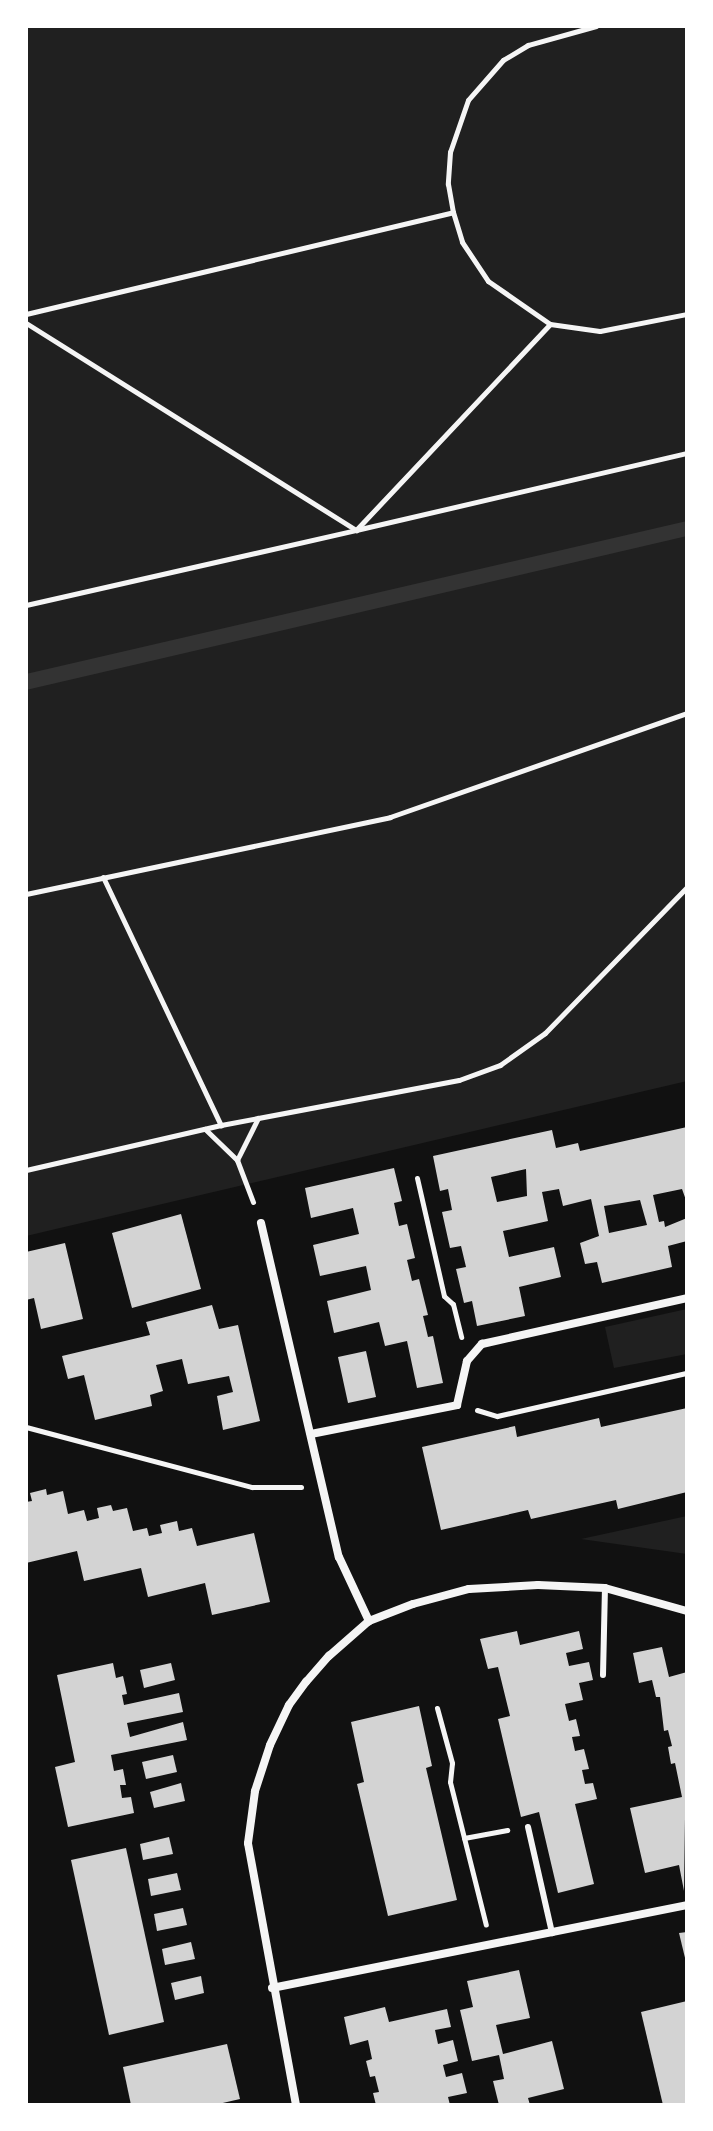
<!DOCTYPE html>
<html>
<head>
<meta charset="utf-8">
<style>
  body { margin:0 }
  #map { position:relative; width:713px; height:2131px; overflow:hidden; background:#111; font-family:Commissioner,sans-serif }
  div>[style] { position:absolute }
  .green>* { inset:0; background:#202020 }
  .water>* { inset:0; background:#333 }
  .building>* { inset:0; background:#d3d3d3 }
  .path>* { height:5px; margin:-2.5px; padding:0 2.5px; transform-origin:2.5px; border-radius:2.5px; background:#f5f5f5 }
  .service>* { height:6px; margin:-3px; padding:0 3px; transform-origin:3px; border-radius:3px; background:#f5f5f5 }
  .minor>* { height:8px; margin:-4px; padding:0 4px; transform-origin:4px; border-radius:4px; background:#f5f5f5 }
  span { translate:-50% -50%; white-space:nowrap; text-align:center; line-height:1.15; -webkit-text-stroke:6px #fff; paint-order:stroke }
  .frame { position:absolute; inset:0; border:28px solid #fff; pointer-events:none }
</style>
</head>
<body>
<div id="map">
  <div class="green">
    <i style="clip-path:polygon(26px 26px,687px 26px,687px 1081px,26px 1236px)"></i>
    <i style="clip-path:polygon(687px 1309px,687px 1354px,614px 1368px,605px 1327px)"></i>
    <i style="clip-path:polygon(687px 1516px,687px 1554px,581px 1539px)"></i>
  </div>
  <div class="water">
    <i style="clip-path:polygon(687px 521px,687px 536px,26px 690px,26px 674px)"></i>
  </div>
  <div class="building">
    <i style="clip-path:polygon(evenodd,687px 1127px,687px 1203px,682px 1189px,653px 1195px,659px 1222px,664px 1221px,665px 1227px,687px 1218px,687px 1241px,668px 1246px,672px 1267px,602px 1283px,597px 1262px,585px 1264px,580px 1243px,599px 1236px,591px 1199px,563px 1206px,559px 1189px,542px 1192px,548px 1221px,503px 1231px,509px 1257px,554px 1247px,561px 1277px,519px 1287px,525px 1316px,477px 1326px,472px 1301px,464px 1303px,456px 1269px,466px 1267px,461px 1246px,450px 1248px,442px 1212px,452px 1210px,448px 1189px,440px 1191px,433px 1156px,552px 1130px,556px 1148px,578px 1143px,580px 1151px,687px 1127px,526px 1169px,527px 1196px,497px 1202px,491px 1177px,526px 1169px,687px 1127px,640px 1200px,647px 1225px,609px 1233px,604px 1206px,640px 1200px)"></i>
    <i style="clip-path:polygon(394px 1168px,402px 1201px,394px 1203px,399px 1226px,407px 1224px,415px 1258px,407px 1260px,412px 1281px,419px 1279px,428px 1315px,423px 1316px,428px 1337px,433px 1336px,443px 1383px,417px 1388px,407px 1341px,385px 1346px,379px 1322px,334px 1333px,327px 1301px,371px 1290px,366px 1266px,320px 1276px,313px 1245px,359px 1234px,353px 1208px,311px 1218px,305px 1188px)"></i>
    <i style="clip-path:polygon(181px 1214px,201px 1289px,132px 1308px,112px 1233px)"></i>
    <i style="clip-path:polygon(65px 1243px,83px 1319px,41px 1329px,34px 1298px,26px 1300px,26px 1252px)"></i>
    <i style="clip-path:polygon(212px 1305px,219px 1329px,238px 1325px,260px 1421px,223px 1430px,217px 1396px,233px 1392px,229px 1376px,188px 1384px,182px 1359px,156px 1365px,163px 1391px,150px 1395px,152px 1406px,95px 1420px,84px 1375px,68px 1379px,62px 1356px,150px 1335px,146px 1322px)"></i>
    <i style="clip-path:polygon(366px 1351px,376px 1397px,348px 1403px,338px 1357px)"></i>
    <i style="clip-path:polygon(687px 1408px,687px 1492px,618px 1509px,616px 1500px,531px 1519px,528px 1510px,441px 1530px,422px 1447px,515px 1426px,517px 1437px,599px 1418px,601px 1427px)"></i>
    <i style="clip-path:polygon(46px 1489px,47px 1495px,63px 1491px,68px 1514px,84px 1510px,87px 1521px,99px 1518px,97px 1508px,111px 1505px,113px 1511px,127px 1508px,133px 1531px,147px 1528px,149px 1536px,162px 1533px,160px 1525px,177px 1521px,179px 1531px,192px 1528px,197px 1546px,254px 1533px,270px 1602px,212px 1615px,205px 1583px,148px 1597px,141px 1568px,84px 1581px,77px 1551px,26px 1563px,26px 1502px,32px 1501px,30px 1493px)"></i>
    <i style="clip-path:polygon(517px 1631px,520px 1645px,579px 1631px,583px 1649px,566px 1653px,569px 1666px,589px 1662px,593px 1680px,579px 1683px,583px 1700px,565px 1704px,569px 1721px,576px 1719px,580px 1736px,572px 1737px,575px 1751px,584px 1749px,589px 1769px,582px 1770px,585px 1784px,593px 1783px,597px 1799px,575px 1804px,594px 1884px,558px 1893px,539px 1812px,521px 1817px,498px 1719px,510px 1716px,498px 1667px,488px 1669px,480px 1639px)"></i>
    <i style="clip-path:polygon(662px 1647px,669px 1677px,687px 1672px,684px 1891px,679px 1865px,645px 1873px,630px 1808px,682px 1797px,675px 1763px,671px 1764px,668px 1747px,672px 1746px,668px 1730px,664px 1731px,660px 1697px,656px 1697px,652px 1680px,639px 1683px,633px 1653px)"></i>
    <i style="clip-path:polygon(113px 1663px,116px 1678px,123px 1676px,127px 1694px,122px 1695px,124px 1705px,179px 1693px,183px 1712px,127px 1723px,130px 1737px,183px 1722px,187px 1740px,111px 1755px,114px 1771px,123px 1769px,126px 1785px,120px 1785px,122px 1798px,131px 1797px,134px 1813px,68px 1827px,55px 1767px,75px 1762px,57px 1675px)"></i>
    <i style="clip-path:polygon(171px 1663px,175px 1680px,144px 1688px,140px 1670px)"></i>
    <i style="clip-path:polygon(419px 1706px,432px 1766px,426px 1768px,457px 1900px,388px 1916px,357px 1784px,364px 1782px,351px 1722px)"></i>
    <i style="clip-path:polygon(173px 1755px,177px 1772px,146px 1779px,142px 1762px)"></i>
    <i style="clip-path:polygon(181px 1783px,185px 1801px,154px 1808px,150px 1792px)"></i>
    <i style="clip-path:polygon(169px 1837px,173px 1854px,143px 1860px,140px 1844px)"></i>
    <i style="clip-path:polygon(126px 1848px,164px 2022px,109px 2035px,71px 1860px)"></i>
    <i style="clip-path:polygon(177px 1873px,181px 1890px,151px 1896px,148px 1879px)"></i>
    <i style="clip-path:polygon(183px 1908px,187px 1925px,157px 1931px,154px 1914px)"></i>
    <i style="clip-path:polygon(687px 1932px,687px 1962px,686px 1962px,679px 1933px)"></i>
    <i style="clip-path:polygon(191px 1942px,195px 1959px,165px 1965px,162px 1949px)"></i>
    <i style="clip-path:polygon(519px 1970px,530px 2018px,496px 2025px,503px 2054px,552px 2041px,564px 2089px,528px 2098px,530px 2105px,499px 2105px,493px 2081px,504px 2079px,499px 2055px,472px 2061px,460px 2010px,473px 2007px,467px 1981px)"></i>
    <i style="clip-path:polygon(201px 1976px,204px 1993px,175px 2000px,171px 1983px)"></i>
    <i style="clip-path:polygon(687px 2001px,687px 2105px,663px 2105px,641px 2012px)"></i>
    <i style="clip-path:polygon(385px 2007px,389px 2022px,447px 2009px,451px 2027px,435px 2030px,438px 2044px,453px 2040px,458px 2061px,443px 2065px,446px 2077px,462px 2073px,467px 2093px,448px 2097px,450px 2105px,376px 2105px,373px 2093px,379px 2092px,375px 2076px,370px 2077px,366px 2061px,372px 2059px,368px 2040px,350px 2045px,344px 2017px)"></i>
    <i style="clip-path:polygon(227px 2044px,240px 2099px,214px 2105px,131px 2105px,123px 2067px)"></i>
  </div>
  <div class="path">
    <i style="left:596px;top:26px;width:71px;rotate:164.4deg"></i>
    <i style="left:528px;top:45px;width:29px;rotate:149deg"></i>
    <i style="left:503px;top:60px;width:53px;rotate:131.2deg"></i>
    <i style="left:468px;top:100px;width:55px;rotate:109.1deg"></i>
    <i style="left:450px;top:152px;width:32px;rotate:94deg"></i>
    <i style="left:448px;top:184px;width:28px;rotate:80deg"></i>
    <i style="left:453px;top:212px;width:31px;rotate:73deg"></i>
    <i style="left:462px;top:242px;width:47px;rotate:56.3deg"></i>
    <i style="left:488px;top:281px;width:75px;rotate:34.7deg"></i>
    <i style="left:550px;top:324px;width:50px;rotate:8deg"></i>
    <i style="left:600px;top:331px;width:89px;rotate:-11.1deg"></i>
    <i style="left:26px;top:314px;width:439px;rotate:-13.4deg"></i>
    <i style="left:26px;top:323px;width:390px;rotate:32.1deg"></i>
    <i style="left:356px;top:530px;width:340px;rotate:-13.1deg"></i>
    <i style="left:26px;top:605px;width:338px;rotate:-12.8deg"></i>
    <i style="left:356px;top:530px;width:283px;rotate:-46.7deg"></i>
    <i style="left:103px;top:877px;width:275px;rotate:64.6deg"></i>
    <i style="left:26px;top:894px;width:372px;rotate:-11.9deg"></i>
    <i style="left:390px;top:817px;width:315px;rotate:-19.3deg"></i>
    <i style="left:205px;top:1129px;width:45px;rotate:44.1deg"></i>
    <i style="left:237px;top:1160px;width:45px;rotate:69.1deg"></i>
    <i style="left:237px;top:1160px;width:47px;rotate:-63.4deg"></i>
    <i style="left:26px;top:1170px;width:200px;rotate:-13deg"></i>
    <i style="left:221px;top:1125px;width:242px;rotate:-10.7deg"></i>
    <i style="left:459px;top:1080px;width:44px;rotate:-20.1deg"></i>
    <i style="left:500px;top:1065px;width:55px;rotate:-35.4deg"></i>
    <i style="left:545px;top:1033px;width:204px;rotate:-45.8deg"></i>
    <i style="left:417px;top:1178px;width:121px;rotate:77.1deg"></i>
    <i style="left:444px;top:1296px;width:12px;rotate:42deg"></i>
    <i style="left:453px;top:1304px;width:34px;rotate:76deg"></i>
    <i style="left:477px;top:1410px;width:21px;rotate:17deg"></i>
    <i style="left:497px;top:1416px;width:195px;rotate:-12.8deg"></i>
    <i style="left:26px;top:1427px;width:234px;rotate:14.9deg"></i>
    <i style="left:252px;top:1487px;width:49px"></i>
    <i style="left:437px;top:1708px;width:57px;rotate:74.7deg"></i>
    <i style="left:452px;top:1763px;width:19px;rotate:96deg"></i>
    <i style="left:450px;top:1782px;width:147px;rotate:75.9deg"></i>
    <i style="left:464px;top:1838px;width:44px;rotate:-10.5deg"></i>
  </div>
  <div class="service">
    <i style="left:603px;top:1675px;width:87px;rotate:-88.7deg"></i>
    <i style="left:528px;top:1827px;width:109px;rotate:77.2deg"></i>
  </div>
  <div class="minor">
    <i style="left:261px;top:1223px;width:343px;rotate:76.9deg"></i>
    <i style="left:339px;top:1557px;width:71px;rotate:64.9deg"></i>
    <i style="left:311px;top:1434px;width:149px;rotate:-11.2deg"></i>
    <i style="left:457px;top:1405px;width:45px;rotate:-77.2deg"></i>
    <i style="left:467px;top:1361px;width:23px;rotate:-49deg"></i>
    <i style="left:482px;top:1344px;width:210px;rotate:-12.6deg"></i>
    <i style="left:272px;top:1988px;width:423px;rotate:-11.3deg"></i>
    <i style="left:296px;top:2105px;width:266px;rotate:-100.4deg"></i>
    <i style="left:248px;top:1843px;width:52px;rotate:-82.3deg"></i>
    <i style="left:255px;top:1791px;width:48px;rotate:-71.9deg"></i>
    <i style="left:270px;top:1745px;width:44px;rotate:-64.6deg"></i>
    <i style="left:289px;top:1705px;width:29px;rotate:-54deg"></i>
    <i style="left:306px;top:1682px;width:35px;rotate:-49deg"></i>
    <i style="left:329px;top:1656px;width:53px;rotate:-41.2deg"></i>
    <i style="left:369px;top:1621px;width:47px;rotate:-21.1deg"></i>
    <i style="left:413px;top:1604px;width:58px;rotate:-15deg"></i>
    <i style="left:469px;top:1589px;width:69px;rotate:-3.3deg"></i>
    <i style="left:538px;top:1585px;width:67px;rotate:2.6deg"></i>
    <i style="left:605px;top:1588px;width:85px;rotate:15.7deg"></i>
  </div>
  <div class="frame"></div>
</div>
</body>
</html>
